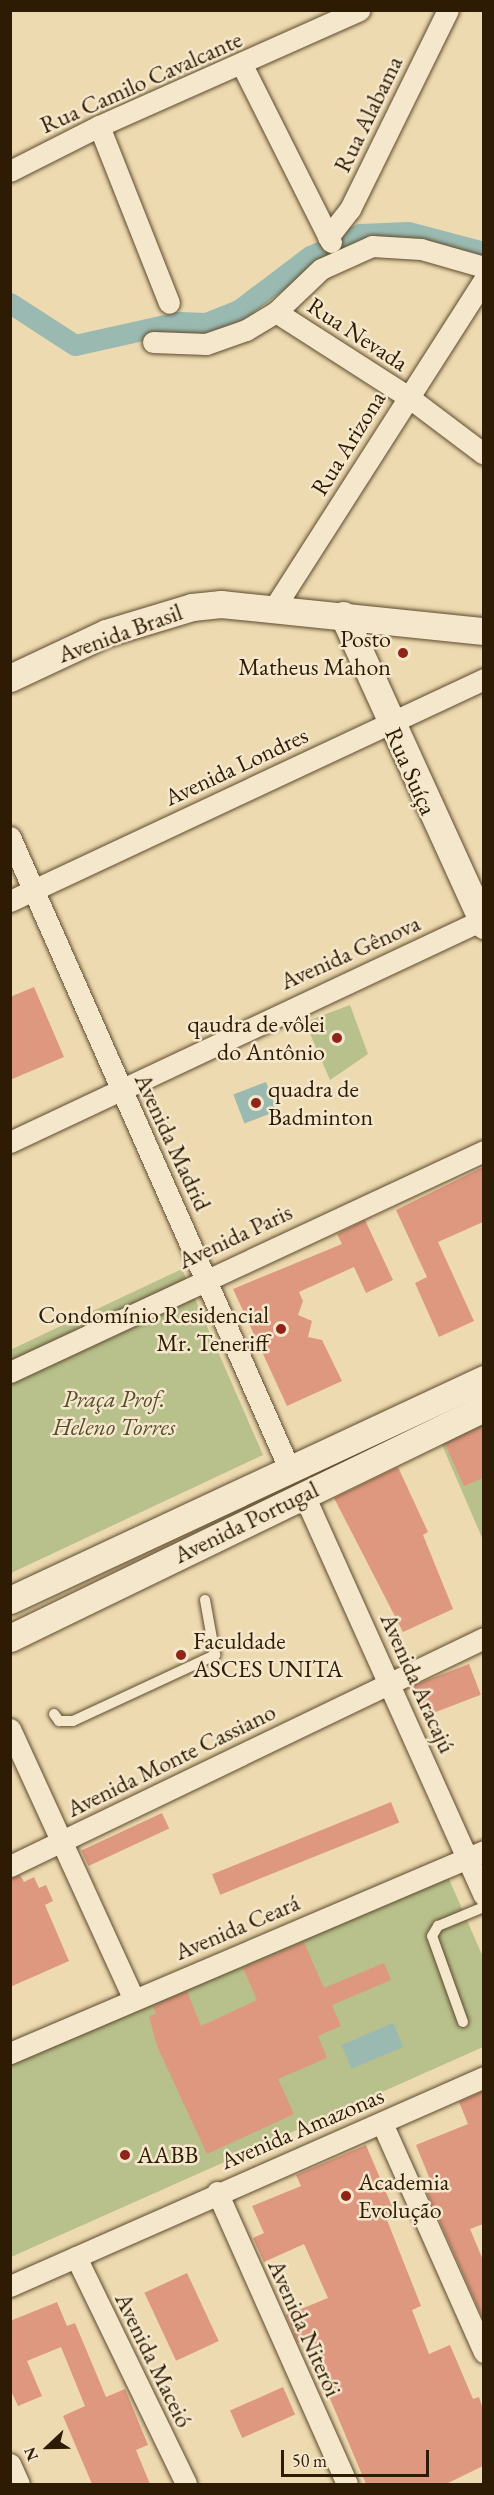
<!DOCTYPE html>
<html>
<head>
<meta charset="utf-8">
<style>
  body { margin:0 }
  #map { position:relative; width:494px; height:2495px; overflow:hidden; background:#eedab0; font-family:"EB Garamond",serif }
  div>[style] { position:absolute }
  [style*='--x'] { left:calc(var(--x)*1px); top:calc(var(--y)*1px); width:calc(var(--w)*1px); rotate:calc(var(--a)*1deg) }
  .green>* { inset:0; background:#b8c08c }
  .water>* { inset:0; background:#9abab1; transform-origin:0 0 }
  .canal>* { height:21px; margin:-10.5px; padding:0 10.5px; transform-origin:10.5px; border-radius:10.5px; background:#9abab1 }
  .building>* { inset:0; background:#de987f; transform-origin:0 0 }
  .roads { filter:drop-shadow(0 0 2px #5d4b2e) drop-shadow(0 0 2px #5d4b2e) }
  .service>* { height:10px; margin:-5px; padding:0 5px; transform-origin:5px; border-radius:5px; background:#f4e7cc }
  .minor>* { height:21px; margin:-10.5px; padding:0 10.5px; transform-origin:10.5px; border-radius:10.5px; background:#f4e7cc }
  .tertiary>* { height:27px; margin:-13.5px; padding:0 13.5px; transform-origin:13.5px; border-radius:13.5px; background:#f4e7cc }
  .dots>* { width:16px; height:16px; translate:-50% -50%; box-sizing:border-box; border:3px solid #f4e7cc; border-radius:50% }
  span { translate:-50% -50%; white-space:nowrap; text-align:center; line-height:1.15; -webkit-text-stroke:5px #f4e7cc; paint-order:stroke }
  .street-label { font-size:24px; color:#2d1b03 }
  .poi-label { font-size:24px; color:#2d1b03 }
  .right { translate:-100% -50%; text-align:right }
  .left { translate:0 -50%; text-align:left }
  .park-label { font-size:24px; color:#574d2c; font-style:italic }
  .frame { position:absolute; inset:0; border:12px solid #2d1b03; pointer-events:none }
  .north { position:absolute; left:18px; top:2417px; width:60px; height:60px; -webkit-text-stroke:4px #f4e7cc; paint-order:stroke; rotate:248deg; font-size:16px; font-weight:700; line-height:24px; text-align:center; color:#2d1b03 }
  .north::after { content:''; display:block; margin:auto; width:21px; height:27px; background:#2d1b03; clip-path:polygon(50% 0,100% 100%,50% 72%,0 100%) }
  .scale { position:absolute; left:281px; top:2450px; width:148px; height:27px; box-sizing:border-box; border:3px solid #2d1b03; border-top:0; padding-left:8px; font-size:18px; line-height:21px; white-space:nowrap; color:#2d1b03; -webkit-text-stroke:4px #f4e7cc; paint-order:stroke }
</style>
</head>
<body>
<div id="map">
  <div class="green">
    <i style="clip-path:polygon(350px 1005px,368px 1054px,330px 1080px,305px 1022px)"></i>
    <i style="clip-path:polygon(182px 1269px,263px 1455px,11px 1573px,10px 1350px)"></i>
    <i style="clip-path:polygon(483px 1409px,483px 1540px,436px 1431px)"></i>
    <i style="clip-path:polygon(445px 1870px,483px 1957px,483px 2047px,11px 2257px,10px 2053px)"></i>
  </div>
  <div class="water">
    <i style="left:266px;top:1082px;width:31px;height:35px;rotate:69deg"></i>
    <i style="left:393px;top:2023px;width:26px;height:56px;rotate:67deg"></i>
  </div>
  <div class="canal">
    <i style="--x:10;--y:303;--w:77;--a:32.9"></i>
    <i style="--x:75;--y:345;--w:107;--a:-12.5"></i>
    <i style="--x:179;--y:322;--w:27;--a:2"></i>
    <i style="--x:206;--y:323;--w:37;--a:-22"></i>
    <i style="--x:240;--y:309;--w:88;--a:-37.1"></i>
    <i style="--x:310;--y:256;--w:55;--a:-23.7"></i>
    <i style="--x:360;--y:234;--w:48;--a:-2.4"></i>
    <i style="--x:408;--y:232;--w:79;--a:14.7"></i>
  </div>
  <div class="building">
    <i style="clip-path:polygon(34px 987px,64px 1057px,10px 1080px,10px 997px)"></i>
    <i style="clip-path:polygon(483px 1167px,483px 1222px,438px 1242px,474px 1321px,439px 1337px,415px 1283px,427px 1277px,396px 1210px)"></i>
    <i style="clip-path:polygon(365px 1220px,393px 1280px,366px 1293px,354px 1267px,299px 1292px,303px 1301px,298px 1315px,312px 1321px,308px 1337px,322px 1340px,342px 1381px,287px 1406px,233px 1289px,342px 1244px,337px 1234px)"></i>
    <i style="clip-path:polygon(483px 1426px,483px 1478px,464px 1486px,445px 1444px)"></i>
    <i style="clip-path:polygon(398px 1467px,428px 1532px,423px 1535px,453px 1609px,403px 1632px,334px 1498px)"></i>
    <i style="left:469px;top:1664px;width:33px;height:60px;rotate:69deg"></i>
    <i style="left:391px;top:1802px;width:22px;height:193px;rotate:68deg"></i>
    <i style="left:162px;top:1813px;width:17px;height:89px;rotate:65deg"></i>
    <i style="clip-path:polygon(20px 1875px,24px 1882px,34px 1877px,39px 1888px,46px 1885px,53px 1901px,45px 1905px,69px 1961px,10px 1987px,10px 1879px)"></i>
    <i style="clip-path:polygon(304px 1942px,324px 1988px,384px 1963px,391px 1980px,332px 2005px,341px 2026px,318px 2036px,327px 2058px,278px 2079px,294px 2114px,207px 2154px,157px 2046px,149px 2016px,156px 2014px,153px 2006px,187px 1991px,201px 2026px,257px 2000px,243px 1968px)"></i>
    <i style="clip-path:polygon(483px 2091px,483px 2224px,470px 2229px,483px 2260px,483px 2319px,426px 2190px,433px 2187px,416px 2145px,468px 2124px,459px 2102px)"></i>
    <i style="clip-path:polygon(366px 2145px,396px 2216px,387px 2220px,421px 2306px,412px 2310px,429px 2354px,450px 2345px,473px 2399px,479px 2397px,483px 2409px,483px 2466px,446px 2484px,366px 2484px,320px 2375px,325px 2372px,310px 2337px,298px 2343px,286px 2315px,328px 2298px,304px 2244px,264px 2262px,253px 2238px,264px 2233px,252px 2206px,301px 2186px,296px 2175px)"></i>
    <i style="left:187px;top:2273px;width:75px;height:47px;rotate:65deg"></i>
    <i style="clip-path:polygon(57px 2302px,67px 2326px,75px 2323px,106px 2397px,125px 2389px,148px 2445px,136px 2450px,150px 2484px,92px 2484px,63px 2416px,85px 2406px,61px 2347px,27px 2361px,42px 2396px,18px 2406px,10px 2389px,10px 2321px)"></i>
    <i style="left:283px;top:2387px;width:30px;height:58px;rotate:66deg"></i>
  </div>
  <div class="roads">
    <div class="service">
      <i style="--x:54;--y:1714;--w:9;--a:54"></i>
      <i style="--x:59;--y:1721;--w:14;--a:0"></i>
      <i style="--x:73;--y:1721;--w:157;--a:-24.9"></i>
      <i style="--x:215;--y:1655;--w:56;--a:-100.3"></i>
      <i style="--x:463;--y:2022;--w:91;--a:-109.8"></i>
      <i style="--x:432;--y:1936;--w:12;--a:-59"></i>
      <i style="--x:438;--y:1926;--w:50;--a:-22.4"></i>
    </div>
    <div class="minor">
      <i style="--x:242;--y:65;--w:198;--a:63.3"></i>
      <i style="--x:99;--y:126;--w:190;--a:68.4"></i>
      <i style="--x:10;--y:171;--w:100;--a:-26.8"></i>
      <i style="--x:99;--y:126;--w:285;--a:-24"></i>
      <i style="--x:328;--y:237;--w:36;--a:-52"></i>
      <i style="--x:350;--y:209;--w:222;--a:-63.8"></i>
      <i style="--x:276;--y:312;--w:156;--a:32.7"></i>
      <i style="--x:407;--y:396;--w:96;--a:37"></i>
      <i style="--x:153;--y:342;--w:53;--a:2.2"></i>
      <i style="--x:206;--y:344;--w:42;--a:-19.3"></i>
      <i style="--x:246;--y:330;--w:35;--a:-31"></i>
      <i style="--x:276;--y:312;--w:62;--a:-43.7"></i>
      <i style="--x:321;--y:269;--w:56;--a:-24.3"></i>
      <i style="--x:372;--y:246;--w:49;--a:3.5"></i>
      <i style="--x:421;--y:249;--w:66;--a:15.9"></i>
      <i style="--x:276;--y:605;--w:386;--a:-57.4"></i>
      <i style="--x:10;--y:837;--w:690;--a:66.15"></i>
      <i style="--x:10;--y:901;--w:523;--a:-25.1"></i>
      <i style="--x:10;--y:1142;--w:524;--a:-25.2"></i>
      <i style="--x:10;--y:1372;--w:523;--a:-25"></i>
      <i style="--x:303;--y:1493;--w:441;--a:65.8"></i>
      <i style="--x:10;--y:1729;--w:296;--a:65.4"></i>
      <i style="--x:10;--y:1866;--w:526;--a:-25.69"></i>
      <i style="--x:10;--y:2053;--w:515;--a:-23.08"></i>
      <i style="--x:382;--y:2123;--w:251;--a:66"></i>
      <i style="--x:217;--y:2192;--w:320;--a:66"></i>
      <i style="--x:76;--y:2257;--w:252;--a:64.1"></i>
      <i style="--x:10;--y:2286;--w:518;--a:-23.79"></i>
      <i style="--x:10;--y:2464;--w:22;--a:66"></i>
    </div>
    <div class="tertiary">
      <i style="--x:343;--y:615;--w:341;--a:65.5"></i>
      <i style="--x:10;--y:678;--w:106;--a:-25.1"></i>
      <i style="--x:106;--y:633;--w:90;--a:-16.8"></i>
      <i style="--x:192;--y:607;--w:29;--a:-6"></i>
      <i style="--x:221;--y:604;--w:264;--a:5.9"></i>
      <i style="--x:10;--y:1600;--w:523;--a:-25"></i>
      <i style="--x:10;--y:1638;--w:527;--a:-25.88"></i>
    </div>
  </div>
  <div class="dots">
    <i style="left:403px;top:653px;background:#8f2418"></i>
    <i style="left:337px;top:1038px;background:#8f2418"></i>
    <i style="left:256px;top:1103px;background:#8f2418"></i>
    <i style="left:281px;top:1329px;background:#8f2418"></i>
    <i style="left:181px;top:1655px;background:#8f2418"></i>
    <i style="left:125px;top:2155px;background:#8f2418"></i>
    <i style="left:346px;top:2196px;background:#8f2418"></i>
  </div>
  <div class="street-label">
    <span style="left:141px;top:82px;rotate:-24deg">Rua Camilo Cavalcante</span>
    <span style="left:368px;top:114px;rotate:-64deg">Rua Alabama</span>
    <span style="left:358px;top:334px;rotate:33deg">Rua Nevada</span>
    <span style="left:348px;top:443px;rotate:-58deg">Rua Arizona</span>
    <span style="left:120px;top:633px;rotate:-20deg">Avenida Brasil</span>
    <span style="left:236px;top:766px;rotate:-25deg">Avenida Londres</span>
    <span style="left:411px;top:771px;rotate:66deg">Rua Suíça</span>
    <span style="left:350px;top:952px;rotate:-24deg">Avenida Gênova</span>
    <span style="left:173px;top:1142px;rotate:65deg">Avenida Madrid</span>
    <span style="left:235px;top:1236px;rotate:-25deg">Avenida Paris</span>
    <span style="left:246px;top:1522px;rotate:-26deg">Avenida Portugal</span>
    <span style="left:418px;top:1683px;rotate:66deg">Avenida Aracajú</span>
    <span style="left:171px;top:1760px;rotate:-26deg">Avenida Monte Cassiano</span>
    <span style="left:237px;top:1927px;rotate:-23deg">Avenida Ceará</span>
    <span style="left:302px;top:2128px;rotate:-23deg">Avenida Amazonas</span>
    <span style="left:305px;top:2328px;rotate:66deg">Avenida Niterói</span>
    <span style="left:154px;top:2360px;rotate:64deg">Avenida Maceió</span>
  </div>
  <div class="poi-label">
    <span class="right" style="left:391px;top:653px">Posto<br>Matheus Mahon</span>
    <span class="right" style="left:325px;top:1038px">qaudra de vôlei<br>do Antônio</span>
    <span class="left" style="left:268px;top:1103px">quadra de<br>Badminton</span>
    <span class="right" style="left:269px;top:1329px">Condomínio Residencial<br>Mr. Teneriff</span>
    <span class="left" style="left:193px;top:1655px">Faculdade<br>ASCES UNITA</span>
    <span class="left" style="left:137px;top:2155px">AABB</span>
    <span class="left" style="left:358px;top:2196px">Academia<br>Evolução</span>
  </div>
  <div class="park-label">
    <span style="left:114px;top:1413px">Praça Prof.<br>Heleno Torres</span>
  </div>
  <div class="frame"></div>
  <div class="north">N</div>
  <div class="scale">50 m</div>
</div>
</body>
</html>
